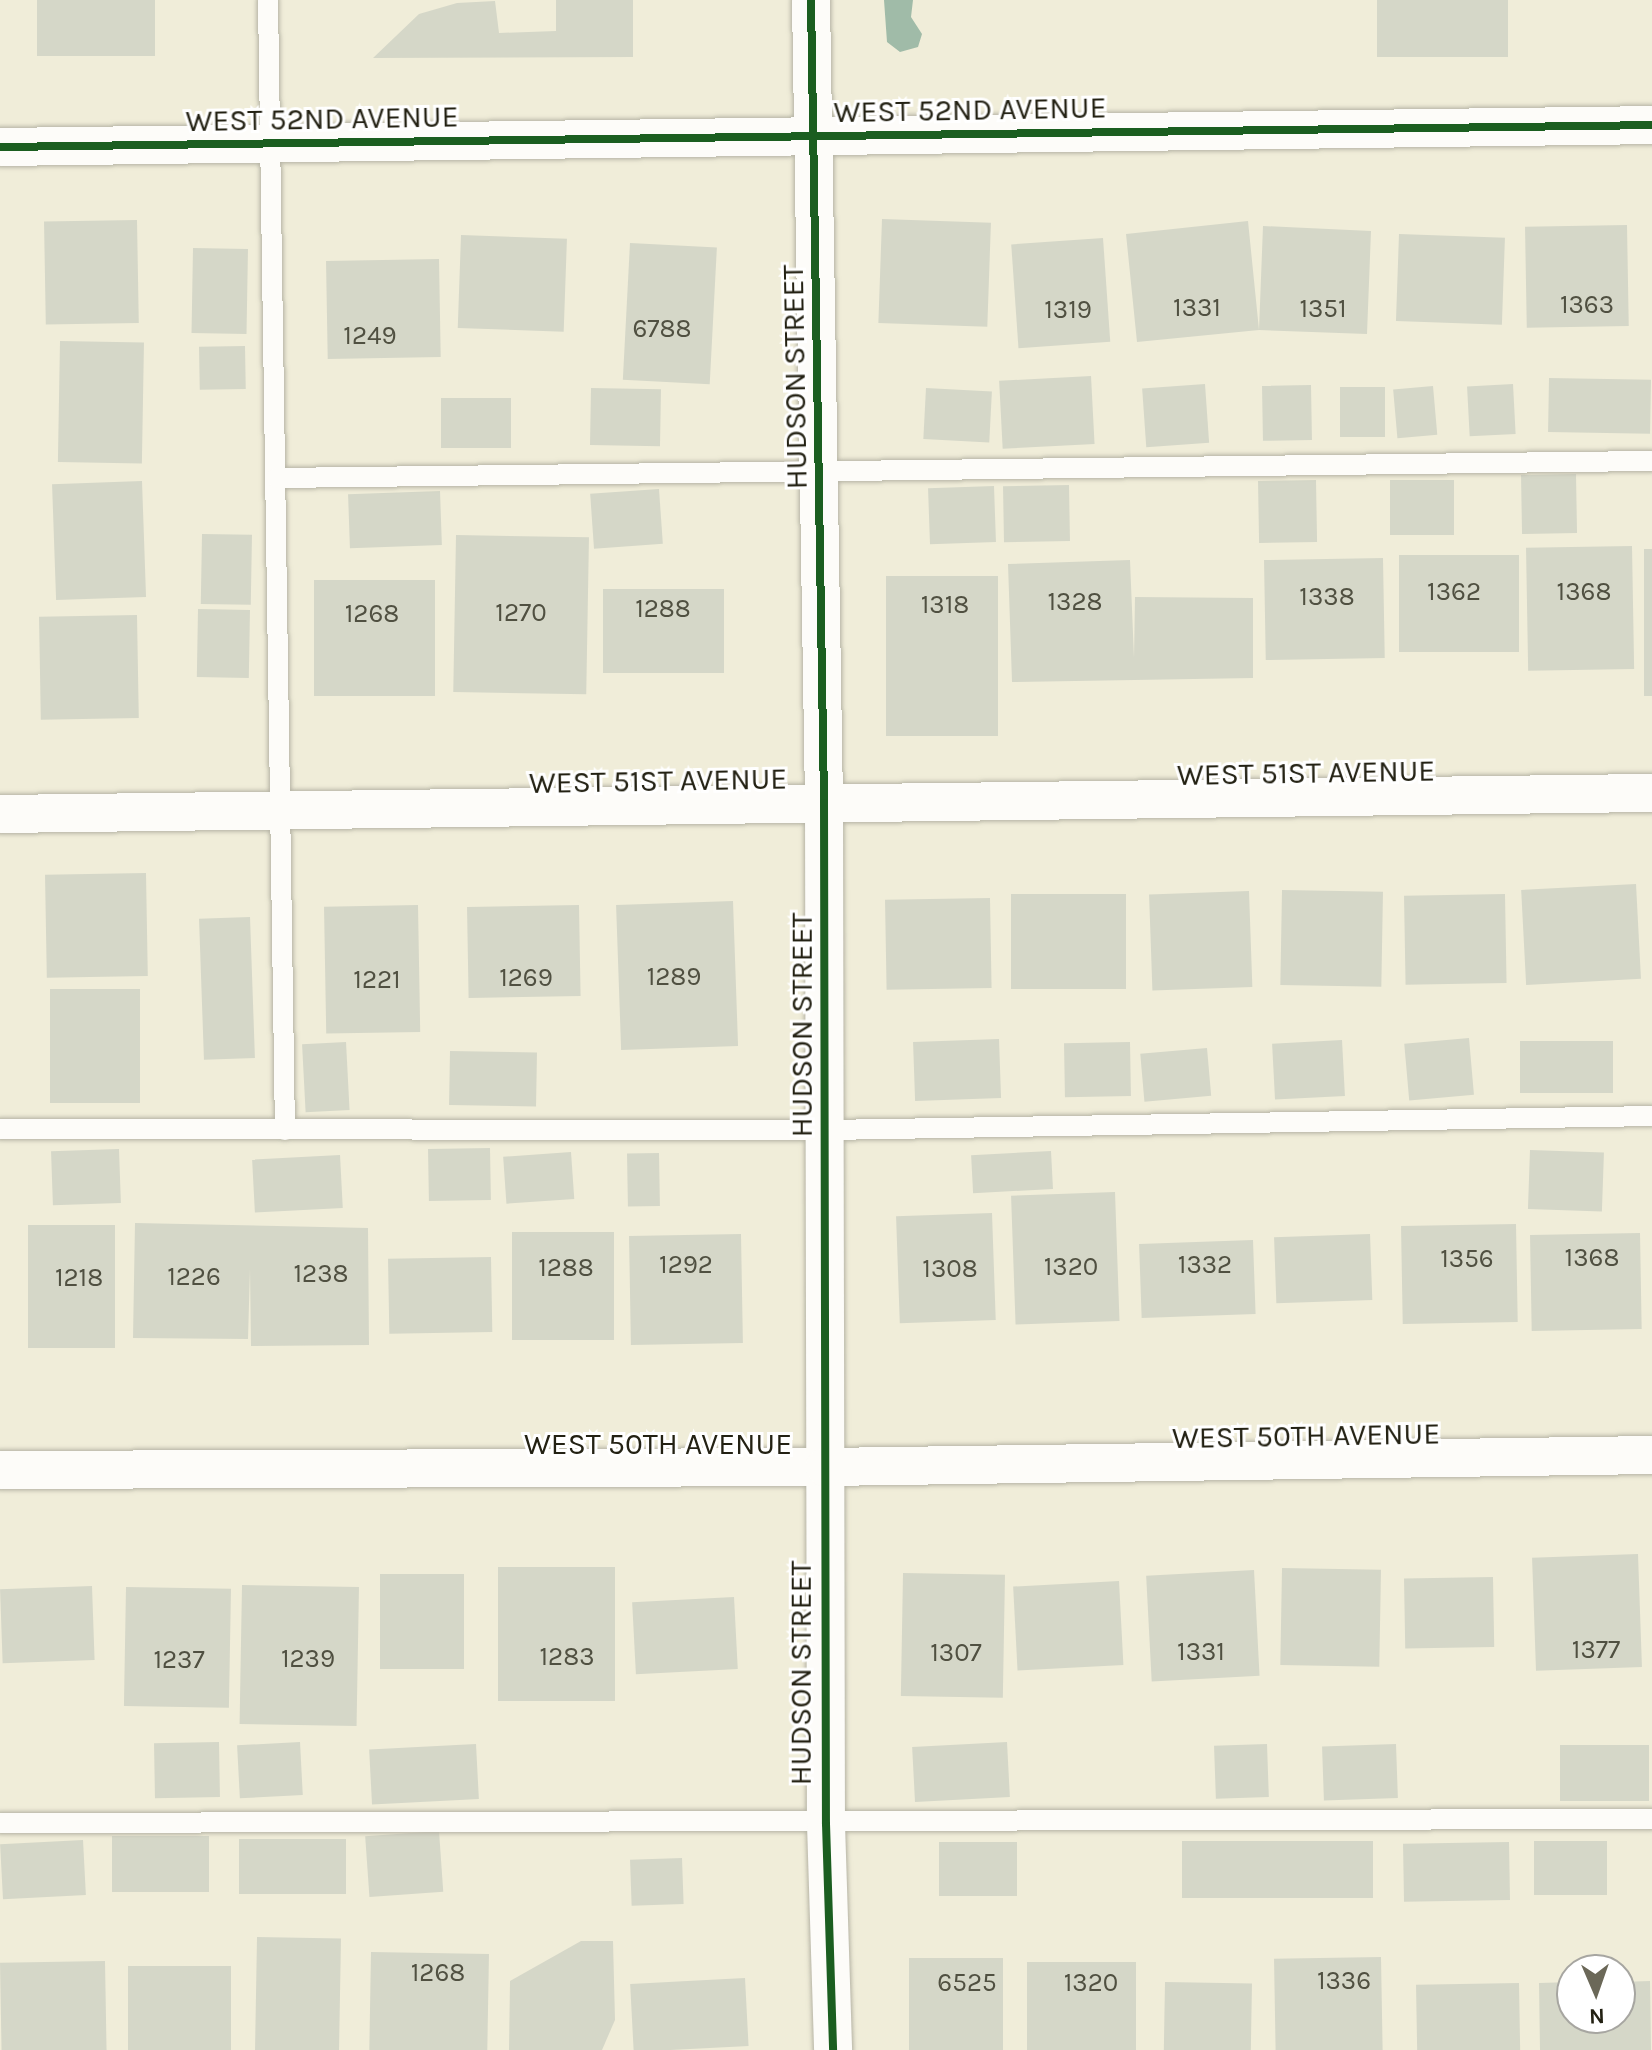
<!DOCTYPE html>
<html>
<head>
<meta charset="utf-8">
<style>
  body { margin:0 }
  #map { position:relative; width:1652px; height:2050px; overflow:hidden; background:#f0edd9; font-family:Karla,sans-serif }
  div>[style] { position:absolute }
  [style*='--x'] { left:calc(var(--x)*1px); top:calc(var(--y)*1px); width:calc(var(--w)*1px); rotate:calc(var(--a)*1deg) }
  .water>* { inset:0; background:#a0bba8 }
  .building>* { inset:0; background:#d5d7c8; transform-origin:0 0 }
  .roads { filter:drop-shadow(0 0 2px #b6b4a5) drop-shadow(0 0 2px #b6b4a5) }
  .lane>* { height:20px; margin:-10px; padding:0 10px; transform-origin:10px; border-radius:10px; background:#fdfcf9 }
  .street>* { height:38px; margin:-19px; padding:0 19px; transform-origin:19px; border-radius:19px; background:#fdfcf9 }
  .cycleway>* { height:8px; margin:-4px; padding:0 4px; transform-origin:4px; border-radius:4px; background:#1b5e20 }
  span { translate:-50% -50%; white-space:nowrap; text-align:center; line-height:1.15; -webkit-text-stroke:6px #fff; paint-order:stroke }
  .number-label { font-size:26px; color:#505041 }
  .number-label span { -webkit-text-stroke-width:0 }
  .street-label { font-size:30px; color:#232113 }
  .north { position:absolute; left:1556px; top:1954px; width:80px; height:80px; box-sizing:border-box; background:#fff; border:2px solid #a7a6a1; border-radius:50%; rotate:178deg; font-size:22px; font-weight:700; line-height:32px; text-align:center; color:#232113 }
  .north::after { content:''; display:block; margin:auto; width:28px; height:36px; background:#6b6858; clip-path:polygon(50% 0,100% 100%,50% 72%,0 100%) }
</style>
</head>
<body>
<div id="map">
  <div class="water">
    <i style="clip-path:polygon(884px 0,913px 0,911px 17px,922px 34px,918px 47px,900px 52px,887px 42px)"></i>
  </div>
  <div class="building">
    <i style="left:37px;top:0;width:118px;height:56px"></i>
    <i style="clip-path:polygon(556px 0,633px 0,633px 57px,373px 58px,419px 14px,457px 3px,495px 1px,499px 33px,556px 31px)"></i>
    <i style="left:1377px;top:0;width:131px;height:57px"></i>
    <i style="left:882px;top:219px;width:109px;height:104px;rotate:2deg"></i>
    <i style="left:137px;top:220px;width:103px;height:93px;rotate:89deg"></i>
    <i style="clip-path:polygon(1248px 221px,1259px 330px,1263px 226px,1371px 231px,1367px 334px,1259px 330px,1137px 342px,1126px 234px)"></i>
    <i style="left:1627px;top:225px;width:101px;height:102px;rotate:89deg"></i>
    <i style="left:1399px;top:234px;width:106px;height:87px;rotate:2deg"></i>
    <i style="left:461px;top:235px;width:106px;height:93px;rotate:2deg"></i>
    <i style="left:1103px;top:238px;width:104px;height:92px;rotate:86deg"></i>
    <i style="left:630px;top:243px;width:87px;height:137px;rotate:3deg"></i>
    <i style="left:193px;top:248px;width:55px;height:85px;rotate:1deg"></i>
    <i style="left:439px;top:259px;width:98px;height:113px;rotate:89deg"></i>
    <i style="left:60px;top:341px;width:84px;height:121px;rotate:1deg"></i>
    <i style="left:245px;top:346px;width:43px;height:46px;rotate:89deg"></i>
    <i style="left:1091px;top:376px;width:68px;height:92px;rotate:87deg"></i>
    <i style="left:1549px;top:378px;width:102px;height:54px;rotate:1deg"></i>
    <i style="left:1205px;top:384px;width:59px;height:63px;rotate:86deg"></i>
    <i style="left:1513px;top:384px;width:50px;height:46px;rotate:87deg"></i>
    <i style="left:1311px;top:385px;width:55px;height:49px;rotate:89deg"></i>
    <i style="left:1433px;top:386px;width:49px;height:40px;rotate:85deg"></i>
    <i style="left:1340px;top:387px;width:45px;height:50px"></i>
    <i style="left:591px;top:388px;width:70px;height:57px;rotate:1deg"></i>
    <i style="left:926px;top:388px;width:66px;height:51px;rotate:3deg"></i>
    <i style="left:441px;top:398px;width:70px;height:50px"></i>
    <i style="left:1576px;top:474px;width:59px;height:55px;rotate:89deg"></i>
    <i style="left:1316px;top:480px;width:62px;height:58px;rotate:89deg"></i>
    <i style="left:1390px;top:480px;width:64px;height:55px"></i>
    <i style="left:142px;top:481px;width:116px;height:90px;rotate:88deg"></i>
    <i style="left:1069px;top:485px;width:56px;height:66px;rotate:89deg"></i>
    <i style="left:994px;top:486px;width:56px;height:66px;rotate:88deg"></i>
    <i style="left:659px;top:489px;width:55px;height:69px;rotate:86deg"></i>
    <i style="left:440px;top:491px;width:54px;height:92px;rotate:88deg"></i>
    <i style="left:202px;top:534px;width:50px;height:70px;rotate:1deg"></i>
    <i style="left:456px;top:535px;width:133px;height:157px;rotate:1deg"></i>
    <i style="left:1632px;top:546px;width:123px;height:106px;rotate:89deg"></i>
    <i style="left:1644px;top:549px;width:8px;height:147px"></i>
    <i style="left:1399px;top:555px;width:120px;height:97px"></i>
    <i style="left:1383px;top:558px;width:100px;height:119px;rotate:89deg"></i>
    <i style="clip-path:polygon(1130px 560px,1134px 658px,1135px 597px,1253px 598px,1253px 678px,1012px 682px,1008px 564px)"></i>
    <i style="left:886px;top:576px;width:112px;height:160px"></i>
    <i style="left:314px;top:580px;width:121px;height:116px"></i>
    <i style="left:603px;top:589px;width:121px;height:84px"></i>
    <i style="left:198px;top:609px;width:52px;height:68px;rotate:1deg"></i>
    <i style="left:137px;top:615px;width:103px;height:98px;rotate:89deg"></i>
    <i style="left:146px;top:873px;width:103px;height:101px;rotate:89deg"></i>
    <i style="left:1636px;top:884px;width:95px;height:115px;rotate:87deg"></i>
    <i style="left:1282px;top:890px;width:101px;height:95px;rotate:1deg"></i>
    <i style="left:1249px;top:891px;width:96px;height:100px;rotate:88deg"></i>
    <i style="left:1011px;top:894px;width:115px;height:95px"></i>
    <i style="left:1505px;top:894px;width:89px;height:101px;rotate:89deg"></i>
    <i style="left:990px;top:898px;width:90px;height:105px;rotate:89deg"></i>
    <i style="left:733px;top:901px;width:145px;height:117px;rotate:88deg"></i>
    <i style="left:418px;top:905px;width:127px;height:94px;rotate:89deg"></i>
    <i style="left:579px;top:905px;width:91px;height:112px;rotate:89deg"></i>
    <i style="left:250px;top:917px;width:141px;height:51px;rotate:88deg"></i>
    <i style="left:50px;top:989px;width:90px;height:114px"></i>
    <i style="left:1469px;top:1038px;width:57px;height:65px;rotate:85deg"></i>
    <i style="left:999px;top:1039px;width:59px;height:86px;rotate:88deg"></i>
    <i style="left:1342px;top:1040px;width:56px;height:70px;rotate:87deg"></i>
    <i style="left:1520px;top:1041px;width:93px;height:52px"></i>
    <i style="left:346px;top:1042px;width:68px;height:44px;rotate:87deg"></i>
    <i style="left:1130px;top:1042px;width:54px;height:66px;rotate:89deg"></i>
    <i style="left:1207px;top:1048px;width:48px;height:67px;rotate:85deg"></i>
    <i style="left:450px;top:1051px;width:87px;height:54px;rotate:1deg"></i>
    <i style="left:490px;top:1148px;width:52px;height:62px;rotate:89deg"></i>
    <i style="left:119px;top:1149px;width:54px;height:68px;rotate:88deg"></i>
    <i style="left:1530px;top:1150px;width:74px;height:59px;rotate:2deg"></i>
    <i style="left:1051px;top:1151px;width:38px;height:80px;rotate:87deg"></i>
    <i style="left:571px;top:1152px;width:47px;height:68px;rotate:86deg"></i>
    <i style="left:659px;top:1153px;width:53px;height:32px;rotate:89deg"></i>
    <i style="left:340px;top:1155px;width:53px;height:88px;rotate:87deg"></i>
    <i style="left:1115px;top:1192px;width:129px;height:104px;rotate:88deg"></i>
    <i style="left:992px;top:1213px;width:107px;height:96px;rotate:88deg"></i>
    <i style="clip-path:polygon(135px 1223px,368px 1228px,369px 1345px,251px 1346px,250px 1269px,248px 1339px,133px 1338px)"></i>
    <i style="left:1516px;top:1224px;width:98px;height:115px;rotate:89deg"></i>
    <i style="left:28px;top:1225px;width:87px;height:123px"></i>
    <i style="left:512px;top:1232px;width:102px;height:108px"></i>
    <i style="left:1640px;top:1233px;width:96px;height:110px;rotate:89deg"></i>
    <i style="left:741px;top:1234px;width:109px;height:112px;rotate:89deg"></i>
    <i style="left:1370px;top:1234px;width:66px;height:96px;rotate:88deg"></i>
    <i style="left:1253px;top:1240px;width:74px;height:114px;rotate:88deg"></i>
    <i style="left:491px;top:1257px;width:75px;height:103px;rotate:89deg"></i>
    <i style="left:1638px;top:1554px;width:113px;height:106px;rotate:88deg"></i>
    <i style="left:615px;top:1567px;width:134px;height:117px;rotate:90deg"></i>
    <i style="left:1282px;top:1568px;width:99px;height:97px;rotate:1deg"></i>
    <i style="left:1254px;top:1570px;width:106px;height:108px;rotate:87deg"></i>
    <i style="left:903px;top:1573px;width:102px;height:123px;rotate:1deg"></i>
    <i style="left:464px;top:1574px;width:95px;height:84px;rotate:90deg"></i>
    <i style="left:1493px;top:1577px;width:70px;height:89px;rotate:89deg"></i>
    <i style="left:1119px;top:1581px;width:84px;height:106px;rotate:87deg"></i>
    <i style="left:242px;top:1585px;width:117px;height:139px;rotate:1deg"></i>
    <i style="left:92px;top:1586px;width:74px;height:92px;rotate:88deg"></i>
    <i style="left:126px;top:1587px;width:105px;height:119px;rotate:1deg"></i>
    <i style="left:734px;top:1597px;width:72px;height:102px;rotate:87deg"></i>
    <i style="left:219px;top:1742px;width:55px;height:65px;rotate:89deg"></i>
    <i style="left:300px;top:1742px;width:53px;height:63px;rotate:87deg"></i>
    <i style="left:1007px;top:1742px;width:55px;height:95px;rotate:87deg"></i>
    <i style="left:476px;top:1744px;width:55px;height:107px;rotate:87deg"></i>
    <i style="left:1267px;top:1744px;width:53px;height:53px;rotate:88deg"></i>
    <i style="left:1396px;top:1744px;width:54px;height:74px;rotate:88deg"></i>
    <i style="left:1560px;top:1745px;width:89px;height:56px"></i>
    <i style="left:439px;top:1831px;width:61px;height:74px;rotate:86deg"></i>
    <i style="left:112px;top:1836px;width:97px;height:56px"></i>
    <i style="left:239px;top:1839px;width:107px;height:55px"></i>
    <i style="left:83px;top:1840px;width:55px;height:83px;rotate:87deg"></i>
    <i style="left:1182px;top:1841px;width:191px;height:57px"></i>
    <i style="left:1534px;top:1841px;width:73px;height:54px"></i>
    <i style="left:1017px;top:1842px;width:54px;height:78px;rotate:90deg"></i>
    <i style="left:1509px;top:1842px;width:58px;height:106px;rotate:89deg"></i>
    <i style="left:682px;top:1858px;width:46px;height:52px;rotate:88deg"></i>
    <i style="left:257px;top:1937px;width:84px;height:113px;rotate:1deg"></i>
    <i style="clip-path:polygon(581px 1941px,613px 1941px,615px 2020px,602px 2050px,509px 2050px,510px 1981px)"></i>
    <i style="left:371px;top:1952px;width:118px;height:98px;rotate:1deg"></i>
    <i style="left:1381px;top:1957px;width:93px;height:107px;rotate:89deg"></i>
    <i style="left:909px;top:1958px;width:94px;height:92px"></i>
    <i style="left:105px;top:1961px;width:89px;height:105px;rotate:89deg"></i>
    <i style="left:1027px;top:1962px;width:109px;height:88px"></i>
    <i style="left:128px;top:1966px;width:103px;height:84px"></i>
    <i style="left:745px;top:1978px;width:68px;height:115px;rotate:87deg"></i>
    <i style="clip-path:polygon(1650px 1981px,1651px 2050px,1540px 2050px,1539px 1983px,1572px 1982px,1572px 2018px,1620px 2018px,1620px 1982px)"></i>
    <i style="left:1165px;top:1982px;width:87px;height:68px;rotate:1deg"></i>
    <i style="left:1519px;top:1983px;width:67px;height:103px;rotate:89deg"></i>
  </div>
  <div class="roads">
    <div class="lane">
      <i style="--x:268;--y:0;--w:1130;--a:89.14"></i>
      <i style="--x:277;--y:478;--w:1375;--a:-0.71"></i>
      <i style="--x:0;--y:1129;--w:827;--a:0.07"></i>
      <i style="--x:827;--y:1130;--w:825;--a:-0.97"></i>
      <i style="--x:0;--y:1823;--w:1652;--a:-0.14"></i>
    </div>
    <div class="street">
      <i style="--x:811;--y:0;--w:803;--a:89.07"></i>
      <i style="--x:824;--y:803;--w:1021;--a:89.89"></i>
      <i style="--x:826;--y:1824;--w:226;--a:88.2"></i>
      <i style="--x:0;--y:147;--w:1652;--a:-0.76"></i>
      <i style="--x:0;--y:814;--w:1652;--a:-0.73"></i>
      <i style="--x:0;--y:1470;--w:825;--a:-0.21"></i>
      <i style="--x:825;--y:1467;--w:827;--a:-0.83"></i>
    </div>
  </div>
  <div class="cycleway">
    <i style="--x:811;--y:0;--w:803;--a:89.07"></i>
    <i style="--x:824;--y:803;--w:1021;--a:89.89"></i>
    <i style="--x:826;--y:1824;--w:226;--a:88.2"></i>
    <i style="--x:0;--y:147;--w:1652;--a:-0.76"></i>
  </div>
  <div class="number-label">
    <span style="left:1587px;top:305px">1363</span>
    <span style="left:1197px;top:308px">1331</span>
    <span style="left:1323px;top:309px">1351</span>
    <span style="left:1068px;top:310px">1319</span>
    <span style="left:662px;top:329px">6788</span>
    <span style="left:370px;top:336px">1249</span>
    <span style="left:1454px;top:592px">1362</span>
    <span style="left:1584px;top:592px">1368</span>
    <span style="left:1327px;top:597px">1338</span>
    <span style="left:1075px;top:602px">1328</span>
    <span style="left:945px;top:605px">1318</span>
    <span style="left:663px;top:609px">1288</span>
    <span style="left:521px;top:613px">1270</span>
    <span style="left:372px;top:614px">1268</span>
    <span style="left:674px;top:977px">1289</span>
    <span style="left:526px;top:978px">1269</span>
    <span style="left:377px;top:980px">1221</span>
    <span style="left:1592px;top:1258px">1368</span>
    <span style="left:1467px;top:1259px">1356</span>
    <span style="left:686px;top:1265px">1292</span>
    <span style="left:1205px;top:1265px">1332</span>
    <span style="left:1071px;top:1267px">1320</span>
    <span style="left:566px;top:1268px">1288</span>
    <span style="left:950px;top:1269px">1308</span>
    <span style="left:321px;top:1274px">1238</span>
    <span style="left:194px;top:1277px">1226</span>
    <span style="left:79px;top:1278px">1218</span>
    <span style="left:1596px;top:1650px">1377</span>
    <span style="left:1201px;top:1652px">1331</span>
    <span style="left:956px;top:1653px">1307</span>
    <span style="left:567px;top:1657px">1283</span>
    <span style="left:308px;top:1659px">1239</span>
    <span style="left:179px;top:1660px">1237</span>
    <span style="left:438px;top:1973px">1268</span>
    <span style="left:1344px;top:1981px">1336</span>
    <span style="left:967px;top:1983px">6525</span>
    <span style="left:1091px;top:1983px">1320</span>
  </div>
  <div class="street-label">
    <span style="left:970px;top:110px;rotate:-1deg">WEST 52ND AVENUE</span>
    <span style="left:322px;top:119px;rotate:-1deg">WEST 52ND AVENUE</span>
    <span style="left:795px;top:377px;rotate:-91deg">HUDSON STREET</span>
    <span style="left:1306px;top:773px;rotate:-1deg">WEST 51ST AVENUE</span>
    <span style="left:658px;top:781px;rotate:-1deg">WEST 51ST AVENUE</span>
    <span style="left:802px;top:1025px;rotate:-90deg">HUDSON STREET</span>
    <span style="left:1306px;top:1436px;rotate:-1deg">WEST 50TH AVENUE</span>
    <span style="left:658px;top:1444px">WEST 50TH AVENUE</span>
    <span style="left:801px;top:1673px;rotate:-90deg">HUDSON STREET</span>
  </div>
  <div class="north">N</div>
</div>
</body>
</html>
